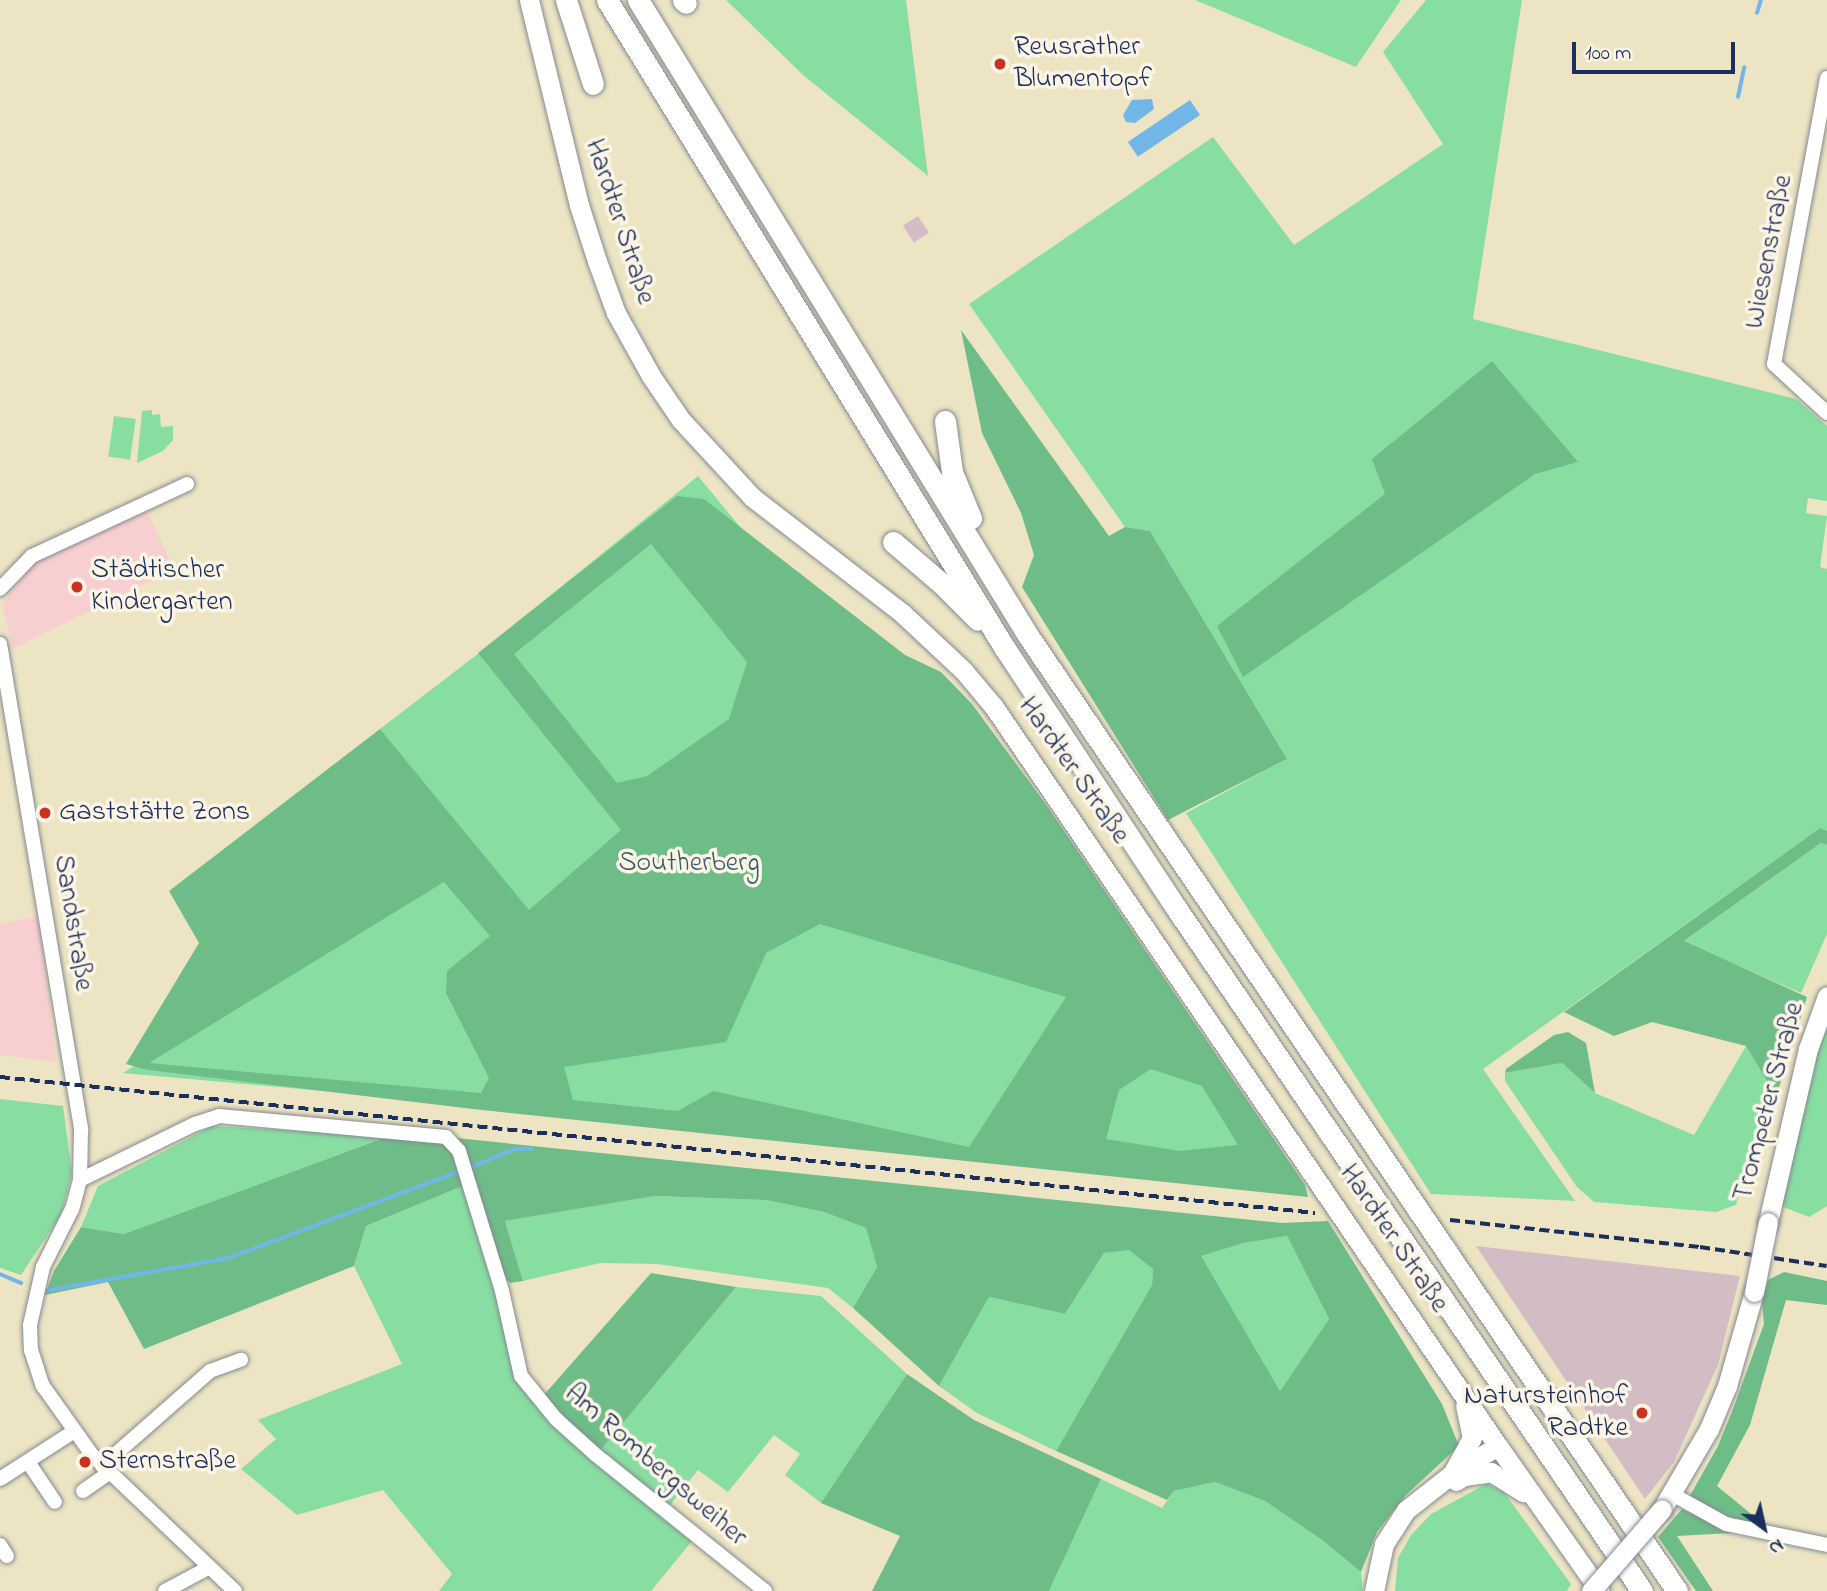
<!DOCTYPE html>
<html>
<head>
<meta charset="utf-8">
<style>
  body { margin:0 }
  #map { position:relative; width:1827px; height:1591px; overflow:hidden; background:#ece4c3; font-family:"Indie Flower",sans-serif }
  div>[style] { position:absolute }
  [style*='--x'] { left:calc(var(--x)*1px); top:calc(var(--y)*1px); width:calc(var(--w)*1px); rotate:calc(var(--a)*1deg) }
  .built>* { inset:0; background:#f7cfd0 }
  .industrial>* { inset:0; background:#d2bdc5; transform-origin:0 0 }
  .green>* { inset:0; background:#88dea2; transform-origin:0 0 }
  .forest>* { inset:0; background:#6ebd88 }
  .water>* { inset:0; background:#72b6e8; transform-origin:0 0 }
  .stream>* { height:3.5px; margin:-1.75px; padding:0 1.75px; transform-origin:1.75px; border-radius:1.75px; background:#72b6e8 }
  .roads { filter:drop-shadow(0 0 2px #848a90) drop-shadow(0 0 2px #848a90) }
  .minor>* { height:14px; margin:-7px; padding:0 7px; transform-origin:7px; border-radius:7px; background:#fff }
  .major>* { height:19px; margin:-9.5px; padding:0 9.5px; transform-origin:9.5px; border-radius:9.5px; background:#fff }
  .highway>* { height:21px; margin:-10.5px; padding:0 10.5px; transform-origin:10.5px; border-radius:10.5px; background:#fff }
  .rail>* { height:3.5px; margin-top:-1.75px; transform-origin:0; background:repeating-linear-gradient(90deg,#1b2f5e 0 10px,transparent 0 15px) }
  .bridges { filter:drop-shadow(0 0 2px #848a90) drop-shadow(0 0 2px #848a90) }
  .major-bridge>* { height:19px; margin:-9.5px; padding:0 9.5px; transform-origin:9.5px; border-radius:9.5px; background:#fff }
  .dots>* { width:19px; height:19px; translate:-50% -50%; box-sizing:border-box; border:4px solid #fcf5e5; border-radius:50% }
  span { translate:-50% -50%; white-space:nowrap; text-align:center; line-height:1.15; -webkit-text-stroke:7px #fcf5e5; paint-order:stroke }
  .poi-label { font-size:28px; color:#1b2f5e }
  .left { translate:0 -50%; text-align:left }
  .right { translate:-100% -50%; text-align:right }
  .street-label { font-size:28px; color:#1b2f5e }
  .park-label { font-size:28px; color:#365b6f }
  .north { position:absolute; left:1729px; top:1493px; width:70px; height:70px; -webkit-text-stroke:5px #fcf5e5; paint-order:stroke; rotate:147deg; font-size:19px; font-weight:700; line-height:28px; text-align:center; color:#1b2f5e }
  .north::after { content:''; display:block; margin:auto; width:24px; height:32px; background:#1b2f5e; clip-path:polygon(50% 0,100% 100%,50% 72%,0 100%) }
  .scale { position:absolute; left:1572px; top:42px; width:163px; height:32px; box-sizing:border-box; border:4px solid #1b2f5e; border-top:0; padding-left:9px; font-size:21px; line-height:24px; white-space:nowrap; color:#1b2f5e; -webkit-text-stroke:5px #fcf5e5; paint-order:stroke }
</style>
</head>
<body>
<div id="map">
  <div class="built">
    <i style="clip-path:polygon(145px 507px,174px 569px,13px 649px,2px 605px,34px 562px)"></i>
    <i style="clip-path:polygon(39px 916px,56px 1062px,0 1055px,0 924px)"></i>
  </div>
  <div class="industrial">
    <i style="left:918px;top:216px;width:20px;height:18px;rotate:57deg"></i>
    <i style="clip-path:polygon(1476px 1246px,1740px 1276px,1718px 1365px,1674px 1462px,1645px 1499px)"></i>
  </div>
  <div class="green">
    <i style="clip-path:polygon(726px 0,906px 0,928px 176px,803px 75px)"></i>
    <i style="clip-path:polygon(1195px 0,1401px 0,1356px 67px)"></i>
    <i style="clip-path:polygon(1426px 0,1522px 0,1473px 319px,1796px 399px,1827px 426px,1827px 501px,1808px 498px,1806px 513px,1827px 516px,1820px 567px,1827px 569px,1827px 831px,1819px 829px,1483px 1069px,1575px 1201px,1431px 1194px,1186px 813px,1287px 759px,1150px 531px,1125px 527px,969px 304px,1213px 137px,1294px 245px,1443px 144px,1383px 52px)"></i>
    <i style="clip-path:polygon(152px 410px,152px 415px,160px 414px,161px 427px,173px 426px,173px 440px,163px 451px,137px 463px,142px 411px)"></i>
    <i style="left:114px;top:416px;width:22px;height:41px;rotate:8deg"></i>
    <i style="clip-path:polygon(698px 476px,850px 660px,940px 680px,1286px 1193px,543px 1111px,123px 1073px,427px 881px,380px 729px,479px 653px)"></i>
    <i style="clip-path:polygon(1821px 843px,1827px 845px,1827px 934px,1801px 993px,1683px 942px)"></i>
    <i style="clip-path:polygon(1827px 1028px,1827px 1206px,1809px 1217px,1781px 1206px,1815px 1059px)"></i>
    <i style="clip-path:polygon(1746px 1046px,1768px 1083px,1765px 1101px,1736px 1205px,1716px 1212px,1594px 1202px,1577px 1187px,1505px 1081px,1505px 1073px,1562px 1063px,1595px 1093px,1694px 1135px)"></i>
    <i style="clip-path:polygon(0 1099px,63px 1106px,72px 1173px,61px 1215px,21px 1275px,0 1268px)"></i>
    <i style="clip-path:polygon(212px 1126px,389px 1136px,124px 1234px,81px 1227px,98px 1186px)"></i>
    <i style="clip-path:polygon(462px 1186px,498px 1304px,517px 1379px,692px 1541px,651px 1591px,439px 1591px,452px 1574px,383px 1490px,297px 1515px,241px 1469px,276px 1439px,258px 1420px,402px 1364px,354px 1266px,366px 1226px)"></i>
    <i style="clip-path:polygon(655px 1196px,766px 1200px,824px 1212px,866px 1228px,877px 1267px,853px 1308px,828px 1288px,657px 1264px,600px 1263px,523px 1281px,505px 1221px)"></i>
    <i style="clip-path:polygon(1287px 1236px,1329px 1319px,1280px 1391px,1200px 1256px,1244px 1243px)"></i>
    <i style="clip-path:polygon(1129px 1249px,1153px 1269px,1152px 1285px,1056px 1451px,977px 1413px,939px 1386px,989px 1297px,1065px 1314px,1104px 1253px)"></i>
    <i style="clip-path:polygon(736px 1287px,821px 1296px,907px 1374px,821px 1503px,785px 1475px,800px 1454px,774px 1435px,728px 1492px,698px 1470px,667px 1509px,599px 1452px)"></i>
    <i style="clip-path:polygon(1101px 1479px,1162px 1508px,1174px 1491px,1215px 1482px,1265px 1501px,1322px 1540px,1361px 1572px,1363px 1591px,1049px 1591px)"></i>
    <i style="clip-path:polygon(1486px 1484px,1503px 1491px,1571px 1584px,1567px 1591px,1395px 1591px,1398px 1558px,1411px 1535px,1431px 1514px)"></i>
  </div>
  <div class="forest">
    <i style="clip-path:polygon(961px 330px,1109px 536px,1125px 527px,1150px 531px,1287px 759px,1168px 820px,1022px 587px,1034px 555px,1021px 513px,982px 433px)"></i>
    <i style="clip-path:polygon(1492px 361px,1578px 462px,1535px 474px,1243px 677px,1217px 626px,1385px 494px,1372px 459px)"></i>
    <i style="clip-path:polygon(evenodd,677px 496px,704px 499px,905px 655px,941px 672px,972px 704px,1047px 806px,1305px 1185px,1308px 1197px,473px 1109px,148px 1070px,126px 1064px,199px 943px,169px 891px,380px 729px,529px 910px,621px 830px,478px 653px,677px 496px,651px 544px,747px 662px,729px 719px,647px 776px,617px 783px,514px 654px,651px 544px,677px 496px,444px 882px,490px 936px,447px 971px,446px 993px,489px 1078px,481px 1093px,149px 1063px,444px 882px,677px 496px,820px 924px,1066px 997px,969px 1147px,713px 1091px,678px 1111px,573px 1100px,564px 1067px,726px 1042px,766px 953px,820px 924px,677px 496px,1151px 1069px,1202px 1086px,1238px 1145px,1180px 1151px,1106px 1139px,1119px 1090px,1151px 1069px)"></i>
    <i style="clip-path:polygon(1820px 828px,1827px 831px,1827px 845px,1821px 843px,1684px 941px,1807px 997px,1777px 1094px,1765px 1101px,1768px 1083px,1746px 1046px,1652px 1022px,1614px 1036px,1564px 1012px)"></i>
    <i style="clip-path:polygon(1568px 1032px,1586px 1043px,1595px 1093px,1562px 1063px,1505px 1073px,1506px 1069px,1554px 1035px)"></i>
    <i style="clip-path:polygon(evenodd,389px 1136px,446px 1137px,1282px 1223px,1328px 1221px,1442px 1404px,1459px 1446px,1406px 1495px,1377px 1532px,1361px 1572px,1322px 1540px,1265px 1501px,1215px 1482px,1174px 1491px,1167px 1500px,1056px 1451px,1152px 1285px,1153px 1269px,1129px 1250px,1104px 1253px,1065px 1314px,989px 1297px,939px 1386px,853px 1308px,877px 1267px,866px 1228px,824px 1212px,766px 1200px,655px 1196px,505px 1221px,523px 1281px,510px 1283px,502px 1275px,472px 1182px,366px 1226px,354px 1266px,144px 1349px,108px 1282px,45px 1295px,54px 1271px,81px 1227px,124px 1234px,389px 1136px,1287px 1236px,1329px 1319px,1280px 1391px,1201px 1256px,1244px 1243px,1287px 1236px)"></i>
    <i style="clip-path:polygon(1784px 1272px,1827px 1281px,1827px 1305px,1786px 1300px,1750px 1425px,1717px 1486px,1772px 1531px,1721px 1517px,1688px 1499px,1718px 1446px,1733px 1409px,1764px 1324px,1762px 1302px,1768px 1280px)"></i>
    <i style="clip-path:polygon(651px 1273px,736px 1287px,599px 1452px,543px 1396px)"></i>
    <i style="clip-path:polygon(907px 1374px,974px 1420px,1101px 1479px,1049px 1591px,872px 1591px,900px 1536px,821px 1503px)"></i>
    <i style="clip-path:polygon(1682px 1509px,1731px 1533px,1677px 1536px,1713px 1591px,1696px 1591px,1658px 1537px)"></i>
  </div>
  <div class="water">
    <i style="clip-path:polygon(1152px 99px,1154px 109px,1135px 123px,1126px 122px,1123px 115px,1132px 100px)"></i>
    <i style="left:1190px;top:100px;width:18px;height:75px;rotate:56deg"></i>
  </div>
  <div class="stream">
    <i style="--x:1757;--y:13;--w:14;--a:-73"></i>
    <i style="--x:1738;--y:97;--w:30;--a:-78"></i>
    <i style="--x:472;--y:1167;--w:47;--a:-22.7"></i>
    <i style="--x:515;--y:1149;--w:17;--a:0"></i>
    <i style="--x:0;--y:1274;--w:23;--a:23"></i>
    <i style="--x:45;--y:1291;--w:187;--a:-10.2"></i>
    <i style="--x:229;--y:1258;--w:245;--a:-20.6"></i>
  </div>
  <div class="roads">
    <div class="minor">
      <i style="--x:1827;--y:78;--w:291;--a:100.5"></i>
      <i style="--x:1774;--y:364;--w:72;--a:42.8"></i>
      <i style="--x:0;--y:589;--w:46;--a:-45.9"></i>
      <i style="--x:32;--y:556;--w:171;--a:-24.9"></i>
      <i style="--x:0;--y:644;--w:493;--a:80.5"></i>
      <i style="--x:81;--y:1130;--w:50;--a:91.1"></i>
      <i style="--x:80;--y:1180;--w:30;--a:105"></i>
      <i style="--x:72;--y:1209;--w:65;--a:116.6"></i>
      <i style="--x:43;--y:1267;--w:59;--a:102.6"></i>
      <i style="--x:30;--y:1325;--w:25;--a:88"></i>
      <i style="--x:31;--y:1350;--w:38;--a:72"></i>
      <i style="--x:43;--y:1386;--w:86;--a:54.5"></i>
      <i style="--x:93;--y:1456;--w:196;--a:43.6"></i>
      <i style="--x:80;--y:1180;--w:128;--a:-26"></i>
      <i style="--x:195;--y:1124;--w:25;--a:-18"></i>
      <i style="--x:219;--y:1116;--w:228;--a:5.3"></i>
      <i style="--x:446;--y:1137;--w:19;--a:47"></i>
      <i style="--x:459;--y:1151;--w:146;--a:72.9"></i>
      <i style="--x:502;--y:1291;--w:87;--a:77.4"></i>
      <i style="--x:521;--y:1376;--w:55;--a:50.9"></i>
      <i style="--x:556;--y:1419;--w:54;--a:42"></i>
      <i style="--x:596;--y:1455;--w:217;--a:38.8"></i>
      <i style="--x:28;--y:1462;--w:48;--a:56"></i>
      <i style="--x:102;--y:1466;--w:144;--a:-41.3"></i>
      <i style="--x:210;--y:1371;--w:33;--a:-20"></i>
      <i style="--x:0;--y:1479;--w:87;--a:-32.8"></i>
      <i style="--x:83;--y:1491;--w:32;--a:-35"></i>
      <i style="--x:1672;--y:1494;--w:62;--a:29.1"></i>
      <i style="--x:1726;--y:1524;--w:103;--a:11.7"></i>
      <i style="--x:0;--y:1545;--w:13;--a:58"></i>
      <i style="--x:165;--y:1591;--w:49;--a:-28.1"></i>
    </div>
    <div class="major">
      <i style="--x:529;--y:0;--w:211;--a:76.3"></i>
      <i style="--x:579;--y:205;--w:59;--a:72.2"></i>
      <i style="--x:597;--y:261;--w:55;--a:69.9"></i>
      <i style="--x:616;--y:313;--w:72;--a:60.9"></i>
      <i style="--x:651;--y:376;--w:53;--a:55.7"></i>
      <i style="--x:681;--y:420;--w:105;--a:47.3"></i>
      <i style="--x:752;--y:497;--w:190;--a:37.7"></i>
      <i style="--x:902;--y:613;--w:83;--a:43.1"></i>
      <i style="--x:963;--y:670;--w:48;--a:50"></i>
      <i style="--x:994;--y:707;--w:895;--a:55.71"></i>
      <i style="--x:1498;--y:1446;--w:177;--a:54.9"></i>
      <i style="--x:1768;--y:1222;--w:178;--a:-77"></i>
      <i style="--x:1808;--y:1049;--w:56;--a:-70.3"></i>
      <i style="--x:1453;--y:1472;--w:39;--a:-61"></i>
      <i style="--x:1472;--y:1438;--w:33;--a:-102"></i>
      <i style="--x:1456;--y:1481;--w:9;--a:-32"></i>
      <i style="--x:1464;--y:1476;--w:27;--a:-8"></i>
      <i style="--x:1491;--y:1472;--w:38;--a:32"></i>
      <i style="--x:1662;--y:1509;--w:93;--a:-59.6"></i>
      <i style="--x:1709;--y:1429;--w:47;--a:-67.3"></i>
      <i style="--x:1727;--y:1386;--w:98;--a:-74"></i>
      <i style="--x:1374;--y:1591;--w:48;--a:-78"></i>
      <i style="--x:1384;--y:1544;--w:40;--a:-57.1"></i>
      <i style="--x:1406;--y:1510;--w:60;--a:-38.2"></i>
      <i style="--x:1453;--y:1473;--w:52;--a:-31"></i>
    </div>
    <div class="highway">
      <i style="--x:566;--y:0;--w:88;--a:72.2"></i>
      <i style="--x:607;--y:0;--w:759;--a:58.47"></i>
      <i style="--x:1004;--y:647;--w:305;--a:56.6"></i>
      <i style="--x:1172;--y:902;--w:834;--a:55.7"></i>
      <i style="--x:638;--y:0;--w:747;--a:58.46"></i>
      <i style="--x:1029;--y:637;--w:1153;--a:55.81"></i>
      <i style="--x:683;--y:0;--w:4;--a:45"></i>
      <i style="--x:945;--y:421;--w:51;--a:82.2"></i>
      <i style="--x:952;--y:472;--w:50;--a:67.6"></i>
      <i style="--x:893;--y:542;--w:63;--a:40.5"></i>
      <i style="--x:941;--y:583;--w:52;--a:45"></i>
    </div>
  </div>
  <div class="rail">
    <i style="--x:0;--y:1077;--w:1322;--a:5.9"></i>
    <i style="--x:1450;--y:1220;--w:251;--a:6.2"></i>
    <i style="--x:1700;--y:1247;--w:128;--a:8.5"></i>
  </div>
  <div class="bridges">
    <div class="major-bridge">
      <i style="--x:1754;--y:1292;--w:71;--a:-78.7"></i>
      <i style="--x:1591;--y:1591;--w:108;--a:-49.1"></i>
    </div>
  </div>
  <div class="dots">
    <i style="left:1000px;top:64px;background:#c8321e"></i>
    <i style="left:77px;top:587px;background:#c8321e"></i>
    <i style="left:45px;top:813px;background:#c8321e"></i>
    <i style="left:1642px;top:1413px;background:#c8321e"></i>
    <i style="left:85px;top:1462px;background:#c8321e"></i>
  </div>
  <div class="poi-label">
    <span class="left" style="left:1014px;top:64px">Reusrather<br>Blumentopf</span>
    <span class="left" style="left:91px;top:587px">Städtischer<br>Kindergarten</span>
    <span class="left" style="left:59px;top:813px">Gaststätte Zons</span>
    <span class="right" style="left:1628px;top:1413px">Natursteinhof<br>Radtke</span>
    <span class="left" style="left:99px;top:1462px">Sternstraße</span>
  </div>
  <div class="street-label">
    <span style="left:619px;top:222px;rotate:72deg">Hardter Straße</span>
    <span style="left:1770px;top:252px;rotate:-79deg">Wiesenstraße</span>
    <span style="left:1073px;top:771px;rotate:55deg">Hardter Straße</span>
    <span style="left:72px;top:923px;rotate:81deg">Sandstraße</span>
    <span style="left:1770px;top:1102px;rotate:-75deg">Trompeter Straße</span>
    <span style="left:1393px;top:1239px;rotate:56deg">Hardter Straße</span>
    <span style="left:655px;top:1466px;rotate:41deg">Am Rombergsweiher</span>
  </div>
  <div class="park-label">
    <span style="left:689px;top:864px">Southerberg</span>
  </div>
  <div class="north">N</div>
  <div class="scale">100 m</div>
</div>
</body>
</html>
